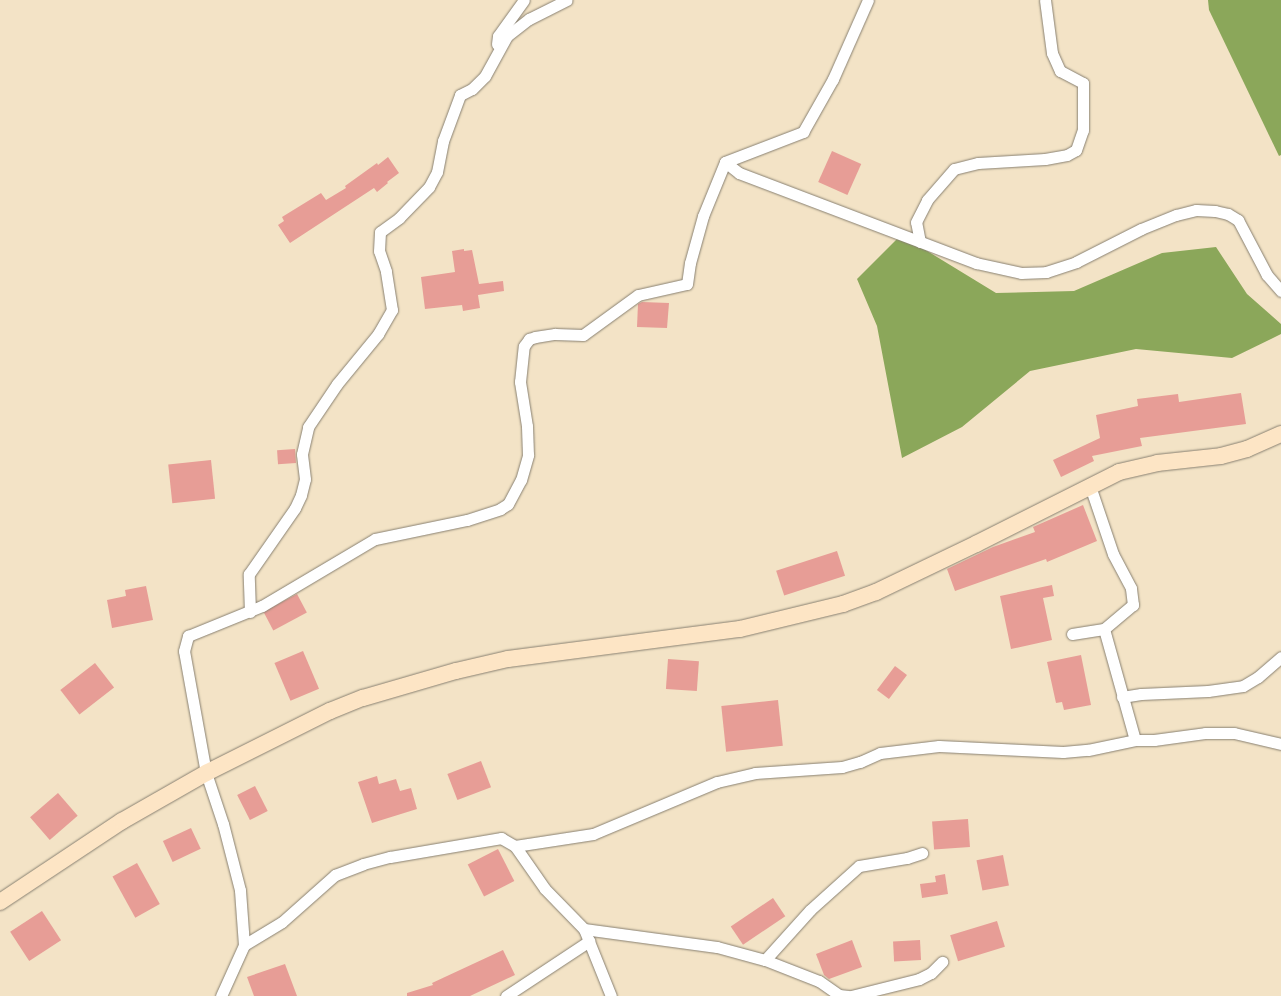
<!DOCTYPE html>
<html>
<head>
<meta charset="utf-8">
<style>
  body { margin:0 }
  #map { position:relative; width:1281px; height:996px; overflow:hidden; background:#f3e3c6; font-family:Pangolin,sans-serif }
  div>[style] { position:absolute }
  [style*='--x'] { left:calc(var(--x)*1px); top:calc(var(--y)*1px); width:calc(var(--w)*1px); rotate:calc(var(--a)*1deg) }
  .forest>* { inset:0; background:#8ba75a }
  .building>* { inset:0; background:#e79d96; transform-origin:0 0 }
  .roads { filter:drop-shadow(0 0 1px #888071) drop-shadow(0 0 1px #888071) }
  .street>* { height:11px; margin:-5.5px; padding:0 5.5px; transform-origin:5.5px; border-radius:5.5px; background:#fff }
  .secondary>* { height:16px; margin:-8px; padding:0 8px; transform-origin:8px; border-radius:8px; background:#fde5c5 }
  span { translate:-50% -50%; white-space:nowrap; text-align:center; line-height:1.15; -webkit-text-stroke:4px #fcf5e5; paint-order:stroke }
</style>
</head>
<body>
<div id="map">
  <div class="forest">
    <i style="clip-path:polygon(1208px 0,1281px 0,1281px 155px,1279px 156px,1209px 10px)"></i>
    <i style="clip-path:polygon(901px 235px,996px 293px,1074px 291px,1162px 253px,1216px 247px,1247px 294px,1281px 324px,1281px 334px,1232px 358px,1136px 349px,1030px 371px,962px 427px,902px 458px,877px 326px,857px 279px)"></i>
  </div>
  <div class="building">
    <i style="left:832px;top:151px;width:32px;height:34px;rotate:24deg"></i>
    <i style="clip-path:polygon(388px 157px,399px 173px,387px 182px,388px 183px,377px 192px,374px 188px,290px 243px,278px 225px,284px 221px,282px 217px,321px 193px,326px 200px,346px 188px,345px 186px,377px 163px,378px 165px)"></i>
    <i style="clip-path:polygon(464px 249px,464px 251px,472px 250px,479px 284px,503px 281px,504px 291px,478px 295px,480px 308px,463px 311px,462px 305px,425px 309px,421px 277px,455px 272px,452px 251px)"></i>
    <i style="clip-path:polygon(642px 302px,669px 303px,667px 328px,637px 327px,638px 304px)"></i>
    <i style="clip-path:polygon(1241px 393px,1246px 424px,1140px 438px,1142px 446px,1092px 456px,1094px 461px,1061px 477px,1053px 460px,1100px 438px,1096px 415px,1138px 406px,1137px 399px,1178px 394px,1179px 402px)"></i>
    <i style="left:295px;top:449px;width:14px;height:18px;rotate:86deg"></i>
    <i style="left:211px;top:460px;width:39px;height:43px;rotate:84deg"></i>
    <i style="clip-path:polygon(1083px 505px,1097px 541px,1047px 562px,1046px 559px,955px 591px,947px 569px,993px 547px,1035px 532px,1033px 527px)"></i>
    <i style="left:837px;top:551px;width:26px;height:64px;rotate:72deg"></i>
    <i style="clip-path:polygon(1052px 585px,1054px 596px,1043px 598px,1052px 640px,1011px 649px,1000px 596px)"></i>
    <i style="clip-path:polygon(146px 586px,153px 620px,112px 628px,107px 600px,126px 596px,125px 590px)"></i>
    <i style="left:297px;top:594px;width:21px;height:38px;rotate:62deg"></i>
    <i style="left:303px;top:651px;width:41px;height:31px;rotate:67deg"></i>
    <i style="clip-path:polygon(1081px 655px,1091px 705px,1064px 710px,1062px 702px,1056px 703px,1047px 662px)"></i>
    <i style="left:668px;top:659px;width:31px;height:30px;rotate:4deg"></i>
    <i style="left:95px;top:663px;width:31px;height:44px;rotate:52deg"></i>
    <i style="left:895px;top:666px;width:15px;height:30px;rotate:37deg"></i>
    <i style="left:778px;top:700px;width:46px;height:57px;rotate:84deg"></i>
    <i style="left:481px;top:761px;width:28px;height:36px;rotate:69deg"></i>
    <i style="clip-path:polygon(377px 776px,379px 784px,396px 779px,400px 791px,411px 788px,417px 809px,372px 823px,358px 782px)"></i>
    <i style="left:255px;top:786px;width:28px;height:20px;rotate:63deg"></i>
    <i style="left:58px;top:793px;width:30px;height:37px;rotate:49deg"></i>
    <i style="left:968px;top:819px;width:28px;height:36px;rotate:86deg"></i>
    <i style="left:191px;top:828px;width:23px;height:31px;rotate:65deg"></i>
    <i style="left:498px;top:849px;width:36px;height:34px;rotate:63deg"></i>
    <i style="left:1003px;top:855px;width:31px;height:27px;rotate:79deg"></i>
    <i style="left:137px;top:863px;width:47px;height:28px;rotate:61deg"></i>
    <i style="clip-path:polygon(945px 874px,948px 894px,922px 898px,920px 884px,936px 882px,935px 876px)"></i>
    <i style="left:773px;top:898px;width:22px;height:51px;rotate:56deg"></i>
    <i style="left:42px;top:911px;width:35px;height:38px;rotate:57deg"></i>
    <i style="left:997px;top:921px;width:27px;height:49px;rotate:73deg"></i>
    <i style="clip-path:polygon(852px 940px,862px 967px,829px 979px,824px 975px,816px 954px)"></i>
    <i style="left:920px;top:940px;width:20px;height:27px;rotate:87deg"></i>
    <i style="clip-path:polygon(503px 950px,515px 975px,470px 996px,407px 996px,407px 993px,433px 985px,432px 983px)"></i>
    <i style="clip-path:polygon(285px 964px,297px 996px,254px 996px,247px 977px)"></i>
  </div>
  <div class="roads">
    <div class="street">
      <i style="--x:497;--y:44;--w:8;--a:-83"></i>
      <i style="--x:498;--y:36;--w:44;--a:-54.2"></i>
      <i style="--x:725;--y:162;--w:18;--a:38"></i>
      <i style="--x:739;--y:173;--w:254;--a:20.8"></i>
      <i style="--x:976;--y:263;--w:46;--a:12.5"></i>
      <i style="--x:1021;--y:273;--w:25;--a:-2"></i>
      <i style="--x:1046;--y:272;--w:32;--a:-18"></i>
      <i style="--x:1076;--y:262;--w:73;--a:-26.9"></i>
      <i style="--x:1141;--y:229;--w:38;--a:-22"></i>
      <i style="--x:1176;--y:215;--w:21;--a:-14"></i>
      <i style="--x:1196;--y:210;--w:19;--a:3"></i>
      <i style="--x:1215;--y:211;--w:13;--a:13"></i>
      <i style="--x:1228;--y:214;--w:12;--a:31"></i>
      <i style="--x:1238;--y:220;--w:62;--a:62.2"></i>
      <i style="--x:1267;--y:275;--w:21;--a:49"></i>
      <i style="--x:920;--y:242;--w:20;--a:-101"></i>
      <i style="--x:916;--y:222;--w:25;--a:-63"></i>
      <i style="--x:927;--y:200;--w:41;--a:-48.9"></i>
      <i style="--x:954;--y:169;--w:25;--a:-14"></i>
      <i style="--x:978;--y:163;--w:67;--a:-3.4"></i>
      <i style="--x:1045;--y:159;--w:22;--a:-10"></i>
      <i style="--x:1067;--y:155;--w:10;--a:-29"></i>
      <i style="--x:1076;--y:150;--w:21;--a:-71"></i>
      <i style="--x:1083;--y:130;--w:47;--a:-90"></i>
      <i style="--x:1083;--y:83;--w:26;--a:-152"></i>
      <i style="--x:1060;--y:71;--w:20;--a:-114"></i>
      <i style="--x:1052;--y:53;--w:53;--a:-97.5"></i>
      <i style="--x:250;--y:612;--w:38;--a:-92"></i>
      <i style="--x:249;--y:574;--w:80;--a:-55.1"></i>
      <i style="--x:295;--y:508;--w:14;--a:-65"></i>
      <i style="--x:301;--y:495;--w:16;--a:-76"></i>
      <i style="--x:305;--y:479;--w:25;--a:-97"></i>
      <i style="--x:302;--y:454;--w:28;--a:-77"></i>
      <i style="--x:308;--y:427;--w:52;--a:-56"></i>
      <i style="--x:337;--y:384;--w:65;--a:-50.6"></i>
      <i style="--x:378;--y:334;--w:28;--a:-60"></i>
      <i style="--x:392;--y:310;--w:39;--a:-99"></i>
      <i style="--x:386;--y:271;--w:21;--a:-109"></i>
      <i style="--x:379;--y:251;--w:19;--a:-87"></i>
      <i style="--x:380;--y:232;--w:24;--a:-36"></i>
      <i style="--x:399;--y:218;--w:43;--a:-45.9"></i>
      <i style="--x:429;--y:187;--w:17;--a:-62"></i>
      <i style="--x:437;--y:172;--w:32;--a:-79"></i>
      <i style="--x:443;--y:141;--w:49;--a:-69.7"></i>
      <i style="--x:460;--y:95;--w:13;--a:-27"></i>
      <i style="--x:472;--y:89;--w:18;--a:-45"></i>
      <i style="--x:485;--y:76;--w:46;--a:-61.2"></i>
      <i style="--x:507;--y:36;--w:28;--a:-38"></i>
      <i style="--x:529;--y:19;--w:42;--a:-26.6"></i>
      <i style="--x:1104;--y:629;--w:115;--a:74.4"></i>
      <i style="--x:1072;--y:634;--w:32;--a:-9"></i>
      <i style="--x:1104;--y:629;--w:38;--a:-40"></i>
      <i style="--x:1133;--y:605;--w:17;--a:-97"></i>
      <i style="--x:1131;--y:588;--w:38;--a:-118"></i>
      <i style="--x:1113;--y:554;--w:72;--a:-108.7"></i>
      <i style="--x:1122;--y:697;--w:19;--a:-9"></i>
      <i style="--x:1141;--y:694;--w:67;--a:-2.6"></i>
      <i style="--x:1208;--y:691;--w:35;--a:-8"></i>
      <i style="--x:1243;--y:686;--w:17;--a:-31"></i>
      <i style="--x:1258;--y:677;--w:30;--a:-41"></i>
      <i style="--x:515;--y:846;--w:79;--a:-8.7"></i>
      <i style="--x:593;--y:834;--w:134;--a:-22.8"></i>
      <i style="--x:717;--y:782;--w:39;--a:-13"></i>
      <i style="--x:755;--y:773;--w:87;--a:-3.9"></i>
      <i style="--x:842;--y:767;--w:19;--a:-16"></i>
      <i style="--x:860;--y:762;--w:22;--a:-24"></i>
      <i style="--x:880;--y:753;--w:59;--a:-6.8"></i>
      <i style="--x:939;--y:746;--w:124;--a:2.8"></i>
      <i style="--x:1063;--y:752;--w:25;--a:-5"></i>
      <i style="--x:1088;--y:750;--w:48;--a:-12"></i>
      <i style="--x:1135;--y:740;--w:19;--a:0"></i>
      <i style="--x:1154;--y:740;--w:51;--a:-7.8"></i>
      <i style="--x:1205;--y:733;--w:29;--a:0"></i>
      <i style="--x:1234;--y:733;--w:48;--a:13.2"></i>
      <i style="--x:584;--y:929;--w:134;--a:7.7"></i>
      <i style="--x:717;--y:947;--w:50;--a:15.2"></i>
      <i style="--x:765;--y:960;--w:58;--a:21.3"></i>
      <i style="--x:819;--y:981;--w:24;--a:35"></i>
      <i style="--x:839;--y:995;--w:9;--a:6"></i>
      <i style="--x:244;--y:945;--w:44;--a:-31.2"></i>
      <i style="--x:282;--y:922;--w:71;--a:-41.6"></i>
      <i style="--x:335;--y:875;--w:30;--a:-21"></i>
      <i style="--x:363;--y:864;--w:28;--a:-15"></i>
      <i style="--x:390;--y:857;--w:113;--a:-9.7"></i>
      <i style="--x:501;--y:838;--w:16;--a:30"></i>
      <i style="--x:515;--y:846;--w:52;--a:55.1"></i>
      <i style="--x:545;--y:889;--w:56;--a:45.7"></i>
      <i style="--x:584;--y:929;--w:72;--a:68.1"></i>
      <i style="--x:765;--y:960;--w:67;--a:-48"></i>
      <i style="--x:810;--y:910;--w:66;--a:-41.9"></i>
      <i style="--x:859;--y:866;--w:49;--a:-9.5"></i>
      <i style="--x:907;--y:858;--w:16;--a:-18"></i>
      <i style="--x:221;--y:996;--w:56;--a:-65.7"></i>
      <i style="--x:244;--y:945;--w:55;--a:-94.2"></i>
      <i style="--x:240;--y:890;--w:68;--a:-104.4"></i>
      <i style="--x:223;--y:824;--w:54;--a:-108.4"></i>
      <i style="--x:206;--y:773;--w:124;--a:-100.2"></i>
      <i style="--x:184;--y:651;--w:16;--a:-75"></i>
      <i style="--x:188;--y:636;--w:80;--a:-22.1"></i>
      <i style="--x:262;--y:606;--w:131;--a:-30.7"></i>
      <i style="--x:375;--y:539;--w:94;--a:-11.7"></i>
      <i style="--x:467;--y:520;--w:35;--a:-18"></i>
      <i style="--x:500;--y:509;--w:9;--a:-32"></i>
      <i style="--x:508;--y:504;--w:27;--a:-62"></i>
      <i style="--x:521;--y:480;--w:26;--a:-74"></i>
      <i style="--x:528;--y:455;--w:29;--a:-92"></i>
      <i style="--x:527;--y:426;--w:45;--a:-99"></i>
      <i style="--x:520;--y:382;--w:36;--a:-84"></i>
      <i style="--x:524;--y:346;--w:9;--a:-54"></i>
      <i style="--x:529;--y:339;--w:6;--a:-18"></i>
      <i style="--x:535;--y:337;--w:20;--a:-9"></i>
      <i style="--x:555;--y:334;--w:28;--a:2"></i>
      <i style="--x:583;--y:335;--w:68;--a:-36"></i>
      <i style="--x:638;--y:295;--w:50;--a:-12.7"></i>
      <i style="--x:687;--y:284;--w:21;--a:-82"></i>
      <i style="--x:690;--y:263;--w:49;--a:-74.5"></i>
      <i style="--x:703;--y:216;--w:58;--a:-67.8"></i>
      <i style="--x:725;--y:162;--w:84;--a:-21"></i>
      <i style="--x:803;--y:132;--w:61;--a:-60.5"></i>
      <i style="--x:833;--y:79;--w:86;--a:-66.1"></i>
      <i style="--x:506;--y:996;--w:100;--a:-33.5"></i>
      <i style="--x:851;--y:996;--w:70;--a:-14"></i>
      <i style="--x:919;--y:979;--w:13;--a:-27"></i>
      <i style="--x:931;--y:973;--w:16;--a:-45"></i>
    </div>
    <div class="secondary">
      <i style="--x:0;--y:902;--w:146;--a:-33.6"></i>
      <i style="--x:122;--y:821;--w:97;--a:-29.7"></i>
      <i style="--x:206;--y:773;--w:139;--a:-26.6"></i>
      <i style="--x:330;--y:711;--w:35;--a:-22"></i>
      <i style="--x:363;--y:698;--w:97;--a:-16.2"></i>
      <i style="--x:456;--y:671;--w:53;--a:-13"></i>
      <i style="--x:508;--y:659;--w:234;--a:-7.4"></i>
      <i style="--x:740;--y:629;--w:106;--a:-13.6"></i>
      <i style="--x:843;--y:604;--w:35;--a:-20"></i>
      <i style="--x:876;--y:592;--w:111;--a:-25.6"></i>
      <i style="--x:976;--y:544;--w:160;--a:-26.7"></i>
      <i style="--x:1119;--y:472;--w:39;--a:-13"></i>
      <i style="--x:1157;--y:463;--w:64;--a:-6.2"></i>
      <i style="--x:1221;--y:456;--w:27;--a:-15"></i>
      <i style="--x:1247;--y:449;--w:37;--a:-24"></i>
    </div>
  </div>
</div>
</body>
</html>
